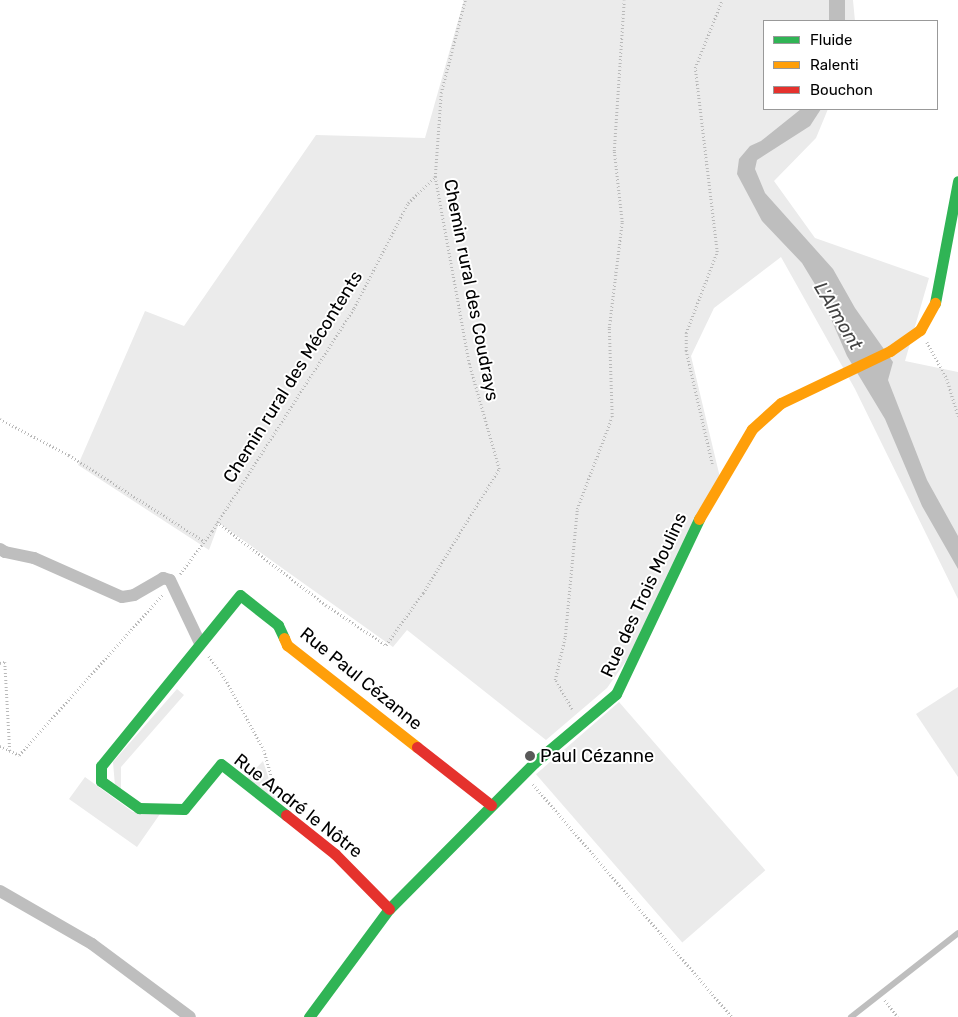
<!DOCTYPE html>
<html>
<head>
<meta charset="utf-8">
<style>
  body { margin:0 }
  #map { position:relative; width:958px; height:1017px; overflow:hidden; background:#fff; font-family:Rubik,sans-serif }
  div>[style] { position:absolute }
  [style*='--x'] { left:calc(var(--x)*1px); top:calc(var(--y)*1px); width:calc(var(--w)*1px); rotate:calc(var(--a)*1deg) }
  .green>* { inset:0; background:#ebebeb; transform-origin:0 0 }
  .water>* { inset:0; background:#bebebe; transform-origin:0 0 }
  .path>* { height:2.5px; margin-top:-1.25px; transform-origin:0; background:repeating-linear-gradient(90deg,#b9b9b9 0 1px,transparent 0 3.5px) }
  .lane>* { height:6px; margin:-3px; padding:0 3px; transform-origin:3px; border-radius:3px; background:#bebebe }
  .street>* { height:12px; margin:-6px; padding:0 6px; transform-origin:6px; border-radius:6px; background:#bebebe }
  .fast>* { height:11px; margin:-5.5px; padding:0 5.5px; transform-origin:5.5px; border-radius:5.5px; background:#30b455 }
  .slow>* { height:11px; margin:-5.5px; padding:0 5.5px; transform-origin:5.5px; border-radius:5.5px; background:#ff9f0a }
  .jam>* { height:11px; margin:-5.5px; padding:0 5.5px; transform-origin:5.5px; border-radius:5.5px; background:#e5322d }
  .dots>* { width:14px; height:14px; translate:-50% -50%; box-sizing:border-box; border:2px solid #fff; border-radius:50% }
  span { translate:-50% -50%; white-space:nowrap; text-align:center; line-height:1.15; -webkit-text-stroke:4px #fff; paint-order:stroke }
  .street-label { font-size:18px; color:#000 }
  .poi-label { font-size:18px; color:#000 }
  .left { translate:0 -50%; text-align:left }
  .water-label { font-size:19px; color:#434343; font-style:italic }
  .legend { position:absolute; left:763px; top:20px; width:175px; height:90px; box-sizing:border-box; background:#fff; border:1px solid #999; margin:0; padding:6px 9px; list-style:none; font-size:15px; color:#000 }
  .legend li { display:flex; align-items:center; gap:10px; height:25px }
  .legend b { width:25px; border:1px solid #999 }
</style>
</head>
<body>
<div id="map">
  <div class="green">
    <i style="clip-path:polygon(464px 0,853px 0,855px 21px,764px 21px,764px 109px,828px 109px,816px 138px,774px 181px,815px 238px,929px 278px,905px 361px,958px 372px,958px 599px,855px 389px,781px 257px,714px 308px,691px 356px,722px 486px,657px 617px,607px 688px,546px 740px,407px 630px,393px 647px,219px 523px,209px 550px,78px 465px,145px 311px,184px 326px,316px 135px,425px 138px)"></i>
    <i style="clip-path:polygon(958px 687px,958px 777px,916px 714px)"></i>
    <i style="clip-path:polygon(177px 689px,184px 695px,121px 767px,121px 790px,115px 786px,113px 762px)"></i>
    <i style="left:619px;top:702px;width:223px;height:110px;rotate:49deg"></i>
    <i style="clip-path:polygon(263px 761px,276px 801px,246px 779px)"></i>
    <i style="clip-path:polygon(85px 777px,133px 812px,160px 814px,137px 847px,69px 799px)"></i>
  </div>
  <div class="water">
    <i style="left:829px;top:0;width:16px;height:21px"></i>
    <i style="clip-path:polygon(801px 109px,821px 109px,810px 126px,757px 160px,755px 169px,765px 193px,833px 269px,855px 308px,893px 362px,888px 380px,927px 480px,958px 536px,958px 569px,922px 506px,885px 419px,847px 356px,819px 291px,802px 263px,762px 221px,737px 174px,739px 159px,750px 146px,761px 141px)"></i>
  </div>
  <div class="path">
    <i style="--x:927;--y:342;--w:42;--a:61.6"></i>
    <i style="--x:947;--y:379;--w:39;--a:73"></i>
    <i style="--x:0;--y:419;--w:78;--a:27.6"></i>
    <i style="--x:69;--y:455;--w:160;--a:32.5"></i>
    <i style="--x:712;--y:464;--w:116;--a:-103"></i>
    <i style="--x:686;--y:351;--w:18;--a:-90"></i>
    <i style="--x:686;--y:333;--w:87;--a:-69.1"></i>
    <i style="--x:717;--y:252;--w:185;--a:-96.8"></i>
    <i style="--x:695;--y:68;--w:73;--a:-68.3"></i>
    <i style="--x:217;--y:522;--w:137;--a:37.3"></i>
    <i style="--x:326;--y:605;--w:72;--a:33.7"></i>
    <i style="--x:386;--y:645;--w:64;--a:-54.6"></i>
    <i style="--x:423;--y:593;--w:145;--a:-58.5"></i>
    <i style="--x:499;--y:469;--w:109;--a:-105.9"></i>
    <i style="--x:469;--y:364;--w:190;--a:-100.3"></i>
    <i style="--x:435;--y:177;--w:84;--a:-85.9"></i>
    <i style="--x:441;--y:93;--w:96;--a:-75.5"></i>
    <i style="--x:180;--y:574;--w:54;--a:-53.3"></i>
    <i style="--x:212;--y:531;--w:264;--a:-57.5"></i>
    <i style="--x:354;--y:308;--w:118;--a:-62.8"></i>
    <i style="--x:408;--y:203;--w:37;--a:-44"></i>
    <i style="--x:209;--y:656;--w:32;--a:55"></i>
    <i style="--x:227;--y:682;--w:77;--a:61.4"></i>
    <i style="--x:264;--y:750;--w:37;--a:74"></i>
    <i style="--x:0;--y:663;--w:5;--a:-11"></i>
    <i style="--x:5;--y:662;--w:90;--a:86.8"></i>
    <i style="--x:572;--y:709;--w:34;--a:-120"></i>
    <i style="--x:555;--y:680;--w:44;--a:-76.9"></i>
    <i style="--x:565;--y:637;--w:129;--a:-84.6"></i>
    <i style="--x:577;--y:509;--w:98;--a:-69.2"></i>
    <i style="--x:612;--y:417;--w:89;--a:-91.9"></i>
    <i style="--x:609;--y:328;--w:107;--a:-83"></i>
    <i style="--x:622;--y:222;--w:71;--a:-96.4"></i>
    <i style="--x:614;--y:151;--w:151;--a:-86.2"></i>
    <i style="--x:0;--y:746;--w:21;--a:25"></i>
    <i style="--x:19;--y:755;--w:217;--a:-48.2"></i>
    <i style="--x:533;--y:784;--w:306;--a:49.5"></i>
    <i style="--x:885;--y:1000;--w:21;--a:53"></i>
  </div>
  <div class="lane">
    <i style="--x:851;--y:1017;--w:136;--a:-38.1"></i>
  </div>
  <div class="street">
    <i style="--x:0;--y:549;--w:6;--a:31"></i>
    <i style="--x:5;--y:552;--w:30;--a:12"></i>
    <i style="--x:34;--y:558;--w:96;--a:23.9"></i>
    <i style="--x:122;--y:597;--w:12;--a:-9"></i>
    <i style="--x:134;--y:595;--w:34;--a:-30"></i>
    <i style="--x:163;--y:578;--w:7;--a:16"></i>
    <i style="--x:170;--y:580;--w:68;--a:64.6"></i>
    <i style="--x:0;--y:891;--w:106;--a:29.9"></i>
    <i style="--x:92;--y:944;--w:122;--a:36.7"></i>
  </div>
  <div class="fast">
    <i style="--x:935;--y:303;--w:124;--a:-79.3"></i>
    <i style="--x:284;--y:638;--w:14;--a:-115"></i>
    <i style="--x:278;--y:625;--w:48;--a:-141.7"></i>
    <i style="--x:240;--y:595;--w:220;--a:129.1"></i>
    <i style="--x:101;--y:766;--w:15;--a:90"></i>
    <i style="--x:101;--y:781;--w:47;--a:35.4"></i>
    <i style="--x:139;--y:808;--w:45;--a:1.3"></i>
    <i style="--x:184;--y:809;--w:58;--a:-50.6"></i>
    <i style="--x:221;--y:764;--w:83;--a:38.1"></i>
    <i style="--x:309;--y:1017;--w:134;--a:-53.5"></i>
    <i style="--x:389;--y:909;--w:206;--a:-45.2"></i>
    <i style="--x:534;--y:763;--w:107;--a:-40.1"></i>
    <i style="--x:616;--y:694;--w:194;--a:-64.6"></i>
  </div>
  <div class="slow">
    <i style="--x:699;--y:519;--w:104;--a:-59.5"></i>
    <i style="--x:752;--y:429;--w:39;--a:-42"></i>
    <i style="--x:781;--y:403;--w:121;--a:-25.5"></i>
    <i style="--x:890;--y:351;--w:37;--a:-35"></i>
    <i style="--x:920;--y:330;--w:31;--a:-61"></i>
    <i style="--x:284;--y:638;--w:8;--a:67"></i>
    <i style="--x:287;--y:645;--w:165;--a:38.1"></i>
  </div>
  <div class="jam">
    <i style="--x:417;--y:747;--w:94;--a:38.1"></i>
    <i style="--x:286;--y:815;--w:63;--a:38.5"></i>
    <i style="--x:335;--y:854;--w:77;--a:45.5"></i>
  </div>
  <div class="dots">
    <i style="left:530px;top:756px;background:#595959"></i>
  </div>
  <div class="street-label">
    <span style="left:471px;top:290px;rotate:79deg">Chemin rural des Coudrays</span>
    <span style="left:293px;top:377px;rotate:-58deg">Chemin rural des Mécontents</span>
    <span style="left:644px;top:595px;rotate:-65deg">Rue des Trois Moulins</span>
    <span style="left:361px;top:679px;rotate:39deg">Rue Paul Cézanne</span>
    <span style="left:298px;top:806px;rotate:38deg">Rue André le Nôtre</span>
  </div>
  <div class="poi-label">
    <span class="left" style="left:540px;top:756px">Paul Cézanne</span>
  </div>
  <div class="water-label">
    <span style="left:838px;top:316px;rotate:59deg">L'Almont</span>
  </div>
  <ul class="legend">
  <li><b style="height:6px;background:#30b455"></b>Fluide</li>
  <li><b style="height:6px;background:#ff9f0a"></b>Ralenti</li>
  <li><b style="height:6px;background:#e5322d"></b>Bouchon</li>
  </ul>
</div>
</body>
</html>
